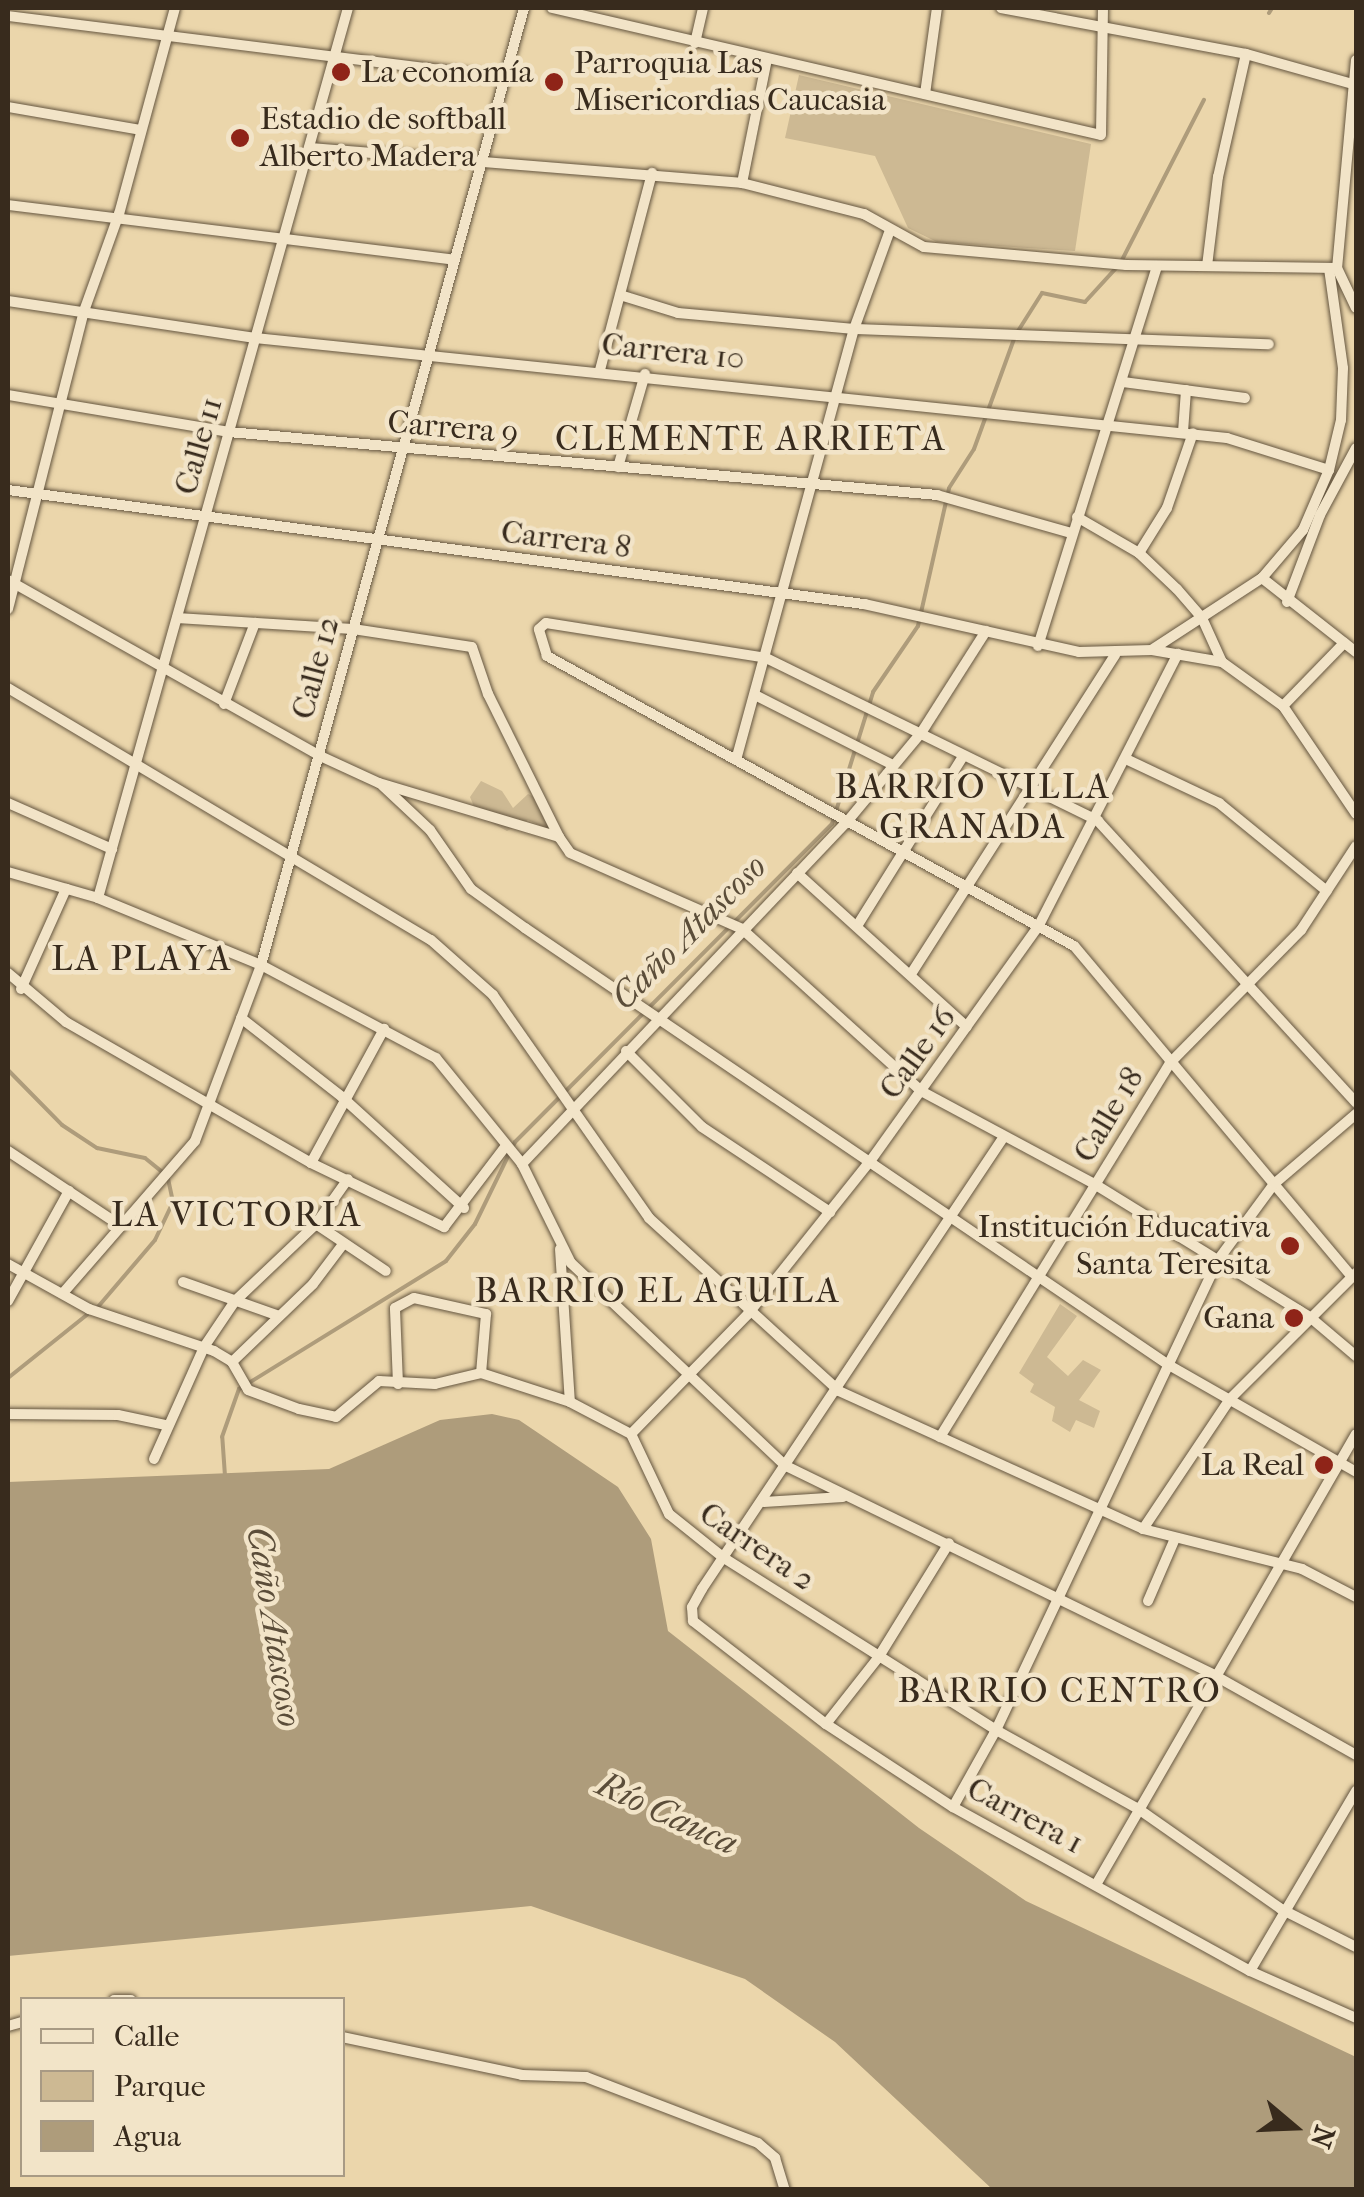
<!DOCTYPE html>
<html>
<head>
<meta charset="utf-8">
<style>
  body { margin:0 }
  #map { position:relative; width:1364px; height:2197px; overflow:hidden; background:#ebd6ab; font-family:"IM FELL French Canon",serif }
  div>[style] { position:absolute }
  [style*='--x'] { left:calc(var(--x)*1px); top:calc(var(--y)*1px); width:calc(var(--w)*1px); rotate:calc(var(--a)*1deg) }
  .green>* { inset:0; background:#cdb993 }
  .water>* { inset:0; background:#ae9c7b }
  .stream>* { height:4px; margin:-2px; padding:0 2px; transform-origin:2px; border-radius:2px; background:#ae9c7b }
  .roads { filter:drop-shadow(0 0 2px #655640) drop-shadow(0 0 2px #655640) }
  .street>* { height:10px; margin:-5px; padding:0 5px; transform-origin:5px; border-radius:5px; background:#f2e4c8 }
  .dots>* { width:28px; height:28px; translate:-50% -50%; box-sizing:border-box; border:5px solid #f2e4c8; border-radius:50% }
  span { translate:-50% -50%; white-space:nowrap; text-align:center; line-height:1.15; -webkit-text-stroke:9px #f2e4c8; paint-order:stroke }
  .poi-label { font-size:32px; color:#382b1d }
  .left { translate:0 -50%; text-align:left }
  .right { translate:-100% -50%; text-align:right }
  .street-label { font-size:32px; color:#382b1d }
  .neighbourhood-label { font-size:35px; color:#382b1d; letter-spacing:2.5px }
  .water-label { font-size:35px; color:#5b4d39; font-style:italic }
  .frame { position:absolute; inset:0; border:10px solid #382b1d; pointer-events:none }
  .legend { position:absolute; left:20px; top:1997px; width:325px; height:180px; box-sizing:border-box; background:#f2e4c8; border:2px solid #a89a84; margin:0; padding:12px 18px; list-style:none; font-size:30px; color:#382b1d }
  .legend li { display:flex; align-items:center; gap:20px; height:50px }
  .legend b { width:50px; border:2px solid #a89a84 }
  .north { position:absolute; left:1244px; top:2077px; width:100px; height:100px; -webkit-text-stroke:8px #f2e4c8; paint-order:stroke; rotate:109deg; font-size:28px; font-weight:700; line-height:40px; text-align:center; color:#382b1d }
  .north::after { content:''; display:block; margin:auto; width:35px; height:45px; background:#382b1d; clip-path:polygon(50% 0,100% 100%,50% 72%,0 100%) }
</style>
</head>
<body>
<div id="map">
  <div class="green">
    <i style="clip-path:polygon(799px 75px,1091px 144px,1075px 251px,937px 242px,908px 228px,875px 156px,785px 138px)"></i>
    <i style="clip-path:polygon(481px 781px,502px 791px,513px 808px,528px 794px,548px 804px,555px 817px,552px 831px,528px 820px,507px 831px,478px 816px,470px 797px)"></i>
    <i style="clip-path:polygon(1060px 1304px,1077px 1316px,1047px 1357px,1068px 1376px,1083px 1360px,1101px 1370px,1079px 1400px,1100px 1411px,1094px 1428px,1076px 1420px,1070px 1432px,1052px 1421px,1055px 1407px,1030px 1392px,1034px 1384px,1019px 1373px)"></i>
  </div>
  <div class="water">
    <i style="clip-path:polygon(492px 1414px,519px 1420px,618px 1487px,651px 1539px,668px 1631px,919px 1828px,1026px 1901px,1356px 2057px,1356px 2189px,992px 2189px,835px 2042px,745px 1979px,531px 1906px,8px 1956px,8px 1482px,329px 1469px,440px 1420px)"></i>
  </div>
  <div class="stream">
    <i style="--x:1269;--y:13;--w:6;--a:-59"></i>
    <i style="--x:1122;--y:260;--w:180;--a:-62.9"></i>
    <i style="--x:1018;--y:331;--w:45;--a:-57.7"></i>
    <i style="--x:1042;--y:293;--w:44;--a:11.8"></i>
    <i style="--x:1085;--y:302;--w:46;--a:-47.6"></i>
    <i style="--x:8;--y:1070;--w:77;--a:45.5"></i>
    <i style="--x:62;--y:1125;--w:42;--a:33.3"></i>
    <i style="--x:97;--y:1148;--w:49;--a:11.8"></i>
    <i style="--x:145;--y:1158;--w:22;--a:39"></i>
    <i style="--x:97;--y:1308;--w:89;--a:-49.5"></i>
    <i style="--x:155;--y:1240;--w:42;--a:-64.7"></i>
    <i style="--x:173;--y:1202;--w:25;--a:-102"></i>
    <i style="--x:8;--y:1378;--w:104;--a:-38.7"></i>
    <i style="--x:225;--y:1476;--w:39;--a:-94"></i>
    <i style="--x:222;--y:1437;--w:51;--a:-70.5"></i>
    <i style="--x:239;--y:1389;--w:243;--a:-31.7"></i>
    <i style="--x:446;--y:1261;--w:47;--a:-51.9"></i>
    <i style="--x:475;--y:1224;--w:91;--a:-64"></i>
    <i style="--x:515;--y:1142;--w:449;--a:-45.1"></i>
    <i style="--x:832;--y:824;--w:138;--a:-72.7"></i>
    <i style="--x:873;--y:692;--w:80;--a:-55.7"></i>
    <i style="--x:918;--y:626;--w:141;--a:-77.3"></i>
    <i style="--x:949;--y:488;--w:46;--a:-57.3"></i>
    <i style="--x:974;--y:449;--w:117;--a:-70"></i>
  </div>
  <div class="roads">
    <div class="street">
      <i style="--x:552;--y:8;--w:563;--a:13.03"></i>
      <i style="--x:1101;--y:135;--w:127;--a:-89.1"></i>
      <i style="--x:1001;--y:8;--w:249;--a:10.6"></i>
      <i style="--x:1246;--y:54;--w:114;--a:15.7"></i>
      <i style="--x:8;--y:16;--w:500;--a:7.1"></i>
      <i style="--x:695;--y:43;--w:36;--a:-77"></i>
      <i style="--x:1356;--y:60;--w:209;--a:95.2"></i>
      <i style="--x:1337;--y:268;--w:44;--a:64.6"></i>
      <i style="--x:925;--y:94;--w:87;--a:-82.1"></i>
      <i style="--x:8;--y:107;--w:135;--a:9.8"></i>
      <i style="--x:309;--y:148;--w:434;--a:4.6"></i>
      <i style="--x:742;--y:183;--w:126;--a:14.3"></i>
      <i style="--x:864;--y:214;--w:68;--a:28.8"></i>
      <i style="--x:924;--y:247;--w:203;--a:5.1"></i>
      <i style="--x:1126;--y:265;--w:211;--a:0.8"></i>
      <i style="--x:742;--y:183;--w:126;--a:-78.6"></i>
      <i style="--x:8;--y:205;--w:449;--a:7"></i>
      <i style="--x:1207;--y:266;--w:90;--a:-83"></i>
      <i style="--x:1218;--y:177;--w:126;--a:-77.2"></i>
      <i style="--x:620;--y:295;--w:61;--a:17.2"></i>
      <i style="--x:678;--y:313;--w:177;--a:5.2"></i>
      <i style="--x:854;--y:329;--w:415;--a:2.1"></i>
      <i style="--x:8;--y:301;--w:250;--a:8.5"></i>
      <i style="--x:255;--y:338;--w:977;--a:5.87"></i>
      <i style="--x:1227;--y:438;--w:107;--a:17.4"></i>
      <i style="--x:600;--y:370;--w:204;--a:-75.2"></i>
      <i style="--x:1123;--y:382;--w:123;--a:7.5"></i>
      <i style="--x:8;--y:395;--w:224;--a:9.5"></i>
      <i style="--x:229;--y:432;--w:711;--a:5.08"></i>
      <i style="--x:937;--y:495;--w:139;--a:15.8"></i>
      <i style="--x:1183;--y:432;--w:42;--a:-85.9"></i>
      <i style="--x:618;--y:467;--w:97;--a:-73.8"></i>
      <i style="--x:8;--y:490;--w:864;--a:7.59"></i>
      <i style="--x:864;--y:604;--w:220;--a:12.6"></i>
      <i style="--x:1079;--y:652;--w:73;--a:-1.6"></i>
      <i style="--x:1152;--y:650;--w:71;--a:9.7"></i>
      <i style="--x:1077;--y:517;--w:72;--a:30.1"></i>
      <i style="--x:1139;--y:553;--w:52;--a:43.5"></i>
      <i style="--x:1177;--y:589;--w:38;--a:49"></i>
      <i style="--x:1202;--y:618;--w:48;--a:65.6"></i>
      <i style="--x:1222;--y:662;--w:75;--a:35.8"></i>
      <i style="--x:1283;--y:706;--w:130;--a:55.9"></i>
      <i style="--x:1139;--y:553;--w:53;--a:-58.1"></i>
      <i style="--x:1167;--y:508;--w:79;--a:-70.9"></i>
      <i style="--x:1262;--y:578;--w:120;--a:38.2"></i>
      <i style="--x:8;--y:580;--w:356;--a:29.4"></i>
      <i style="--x:318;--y:755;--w:67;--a:24.7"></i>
      <i style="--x:379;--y:783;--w:188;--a:16.7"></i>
      <i style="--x:559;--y:837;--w:19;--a:55"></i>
      <i style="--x:570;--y:853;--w:188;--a:23.8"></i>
      <i style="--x:742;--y:929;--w:241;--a:42.1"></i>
      <i style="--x:921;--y:1091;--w:199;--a:28.2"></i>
      <i style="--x:1096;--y:1185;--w:253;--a:31.7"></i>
      <i style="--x:1311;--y:1318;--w:59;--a:40.2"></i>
      <i style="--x:1287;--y:602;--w:93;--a:-69.2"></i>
      <i style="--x:1320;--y:515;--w:76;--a:-61.8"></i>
      <i style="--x:8;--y:609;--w:308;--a:-75.7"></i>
      <i style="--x:84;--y:311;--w:103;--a:-70.2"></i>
      <i style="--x:119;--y:214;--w:213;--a:-74.8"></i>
      <i style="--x:177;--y:618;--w:176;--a:3.6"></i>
      <i style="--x:353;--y:629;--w:120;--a:8.6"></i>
      <i style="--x:472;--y:647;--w:50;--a:71.2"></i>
      <i style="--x:488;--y:694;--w:160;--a:63.6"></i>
      <i style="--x:1038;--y:646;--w:398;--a:-72.6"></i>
      <i style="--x:1153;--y:649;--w:130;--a:-33.1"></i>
      <i style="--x:1262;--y:578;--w:63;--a:-49.5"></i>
      <i style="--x:1303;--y:530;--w:65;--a:-66.6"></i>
      <i style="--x:1329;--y:470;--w:51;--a:-76.5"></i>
      <i style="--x:1341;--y:420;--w:52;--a:-87.8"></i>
      <i style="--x:1343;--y:368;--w:101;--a:-98"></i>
      <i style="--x:8;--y:688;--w:492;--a:30.8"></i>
      <i style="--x:431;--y:940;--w:83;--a:41.6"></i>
      <i style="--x:493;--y:995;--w:272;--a:55"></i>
      <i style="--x:649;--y:1218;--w:257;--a:42.3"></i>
      <i style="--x:839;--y:1391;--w:334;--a:24.4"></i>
      <i style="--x:1143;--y:1529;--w:164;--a:14.1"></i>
      <i style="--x:1302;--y:1569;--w:61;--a:27.4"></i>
      <i style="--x:755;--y:695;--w:155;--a:26.9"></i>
      <i style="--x:224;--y:704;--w:87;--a:-69.1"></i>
      <i style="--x:1283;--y:706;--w:88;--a:-45.9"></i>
      <i style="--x:736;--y:760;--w:447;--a:-74.7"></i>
      <i style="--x:854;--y:329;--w:105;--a:-70"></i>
      <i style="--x:1128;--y:760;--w:101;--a:25.3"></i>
      <i style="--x:1219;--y:803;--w:139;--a:39.2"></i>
      <i style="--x:382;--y:785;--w:66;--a:43.2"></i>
      <i style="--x:430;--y:830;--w:72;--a:55.2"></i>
      <i style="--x:471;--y:889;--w:67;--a:35.8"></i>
      <i style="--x:525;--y:928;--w:776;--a:34.18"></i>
      <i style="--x:1167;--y:1364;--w:218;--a:29.7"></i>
      <i style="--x:8;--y:803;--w:114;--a:23.9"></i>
      <i style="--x:8;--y:872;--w:94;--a:16.1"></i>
      <i style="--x:98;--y:898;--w:176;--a:22.3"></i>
      <i style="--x:261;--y:965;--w:198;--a:28"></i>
      <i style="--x:436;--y:1058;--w:136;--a:50.9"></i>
      <i style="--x:522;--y:1164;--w:110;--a:63.7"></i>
      <i style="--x:571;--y:1263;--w:296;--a:43.4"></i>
      <i style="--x:786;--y:1466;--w:476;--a:26"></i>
      <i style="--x:1214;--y:1675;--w:163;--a:29.4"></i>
      <i style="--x:797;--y:873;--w:229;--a:42.2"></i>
      <i style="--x:98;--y:898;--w:924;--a:-74.31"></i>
      <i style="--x:857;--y:926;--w:198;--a:-58"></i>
      <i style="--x:8;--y:973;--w:76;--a:40.2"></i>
      <i style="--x:66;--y:1022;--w:283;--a:29.9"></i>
      <i style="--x:311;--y:1163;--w:148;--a:25.7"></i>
      <i style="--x:444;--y:1227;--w:101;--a:-52.7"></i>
      <i style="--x:911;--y:974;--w:379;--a:-57.4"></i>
      <i style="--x:21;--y:989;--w:110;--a:-65.8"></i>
      <i style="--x:241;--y:1018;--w:128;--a:38"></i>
      <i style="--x:342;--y:1097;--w:165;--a:42.3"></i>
      <i style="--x:626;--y:1051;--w:107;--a:45"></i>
      <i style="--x:702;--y:1127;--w:154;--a:33.6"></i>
      <i style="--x:1003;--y:1138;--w:542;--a:123.72"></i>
      <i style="--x:702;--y:1589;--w:21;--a:119"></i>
      <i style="--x:692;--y:1607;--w:14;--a:86"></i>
      <i style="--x:693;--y:1621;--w:168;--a:37.8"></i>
      <i style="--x:826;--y:1724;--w:152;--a:33.2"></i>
      <i style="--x:953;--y:1807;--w:339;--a:28.9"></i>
      <i style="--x:1250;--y:1971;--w:116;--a:23.9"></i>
      <i style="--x:8;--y:1151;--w:136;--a:33.6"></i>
      <i style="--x:311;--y:1163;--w:153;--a:-61.4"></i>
      <i style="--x:522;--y:1164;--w:470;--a:-46.5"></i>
      <i style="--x:846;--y:823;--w:117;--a:-50.2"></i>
      <i style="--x:921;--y:733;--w:121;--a:-57.5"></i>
      <i style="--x:316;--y:1224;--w:84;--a:33.9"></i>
      <i style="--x:560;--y:1249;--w:153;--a:86.3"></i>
      <i style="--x:8;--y:1264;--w:93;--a:29.1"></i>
      <i style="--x:89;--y:1309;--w:132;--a:18.6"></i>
      <i style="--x:214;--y:1351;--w:21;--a:31"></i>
      <i style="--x:232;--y:1362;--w:32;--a:60"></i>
      <i style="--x:248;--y:1390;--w:54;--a:20.4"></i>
      <i style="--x:299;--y:1409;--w:38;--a:12"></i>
      <i style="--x:336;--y:1417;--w:56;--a:-39.9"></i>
      <i style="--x:379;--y:1381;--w:56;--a:3.1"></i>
      <i style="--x:435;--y:1384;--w:47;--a:-13.4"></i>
      <i style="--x:481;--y:1373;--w:94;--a:18"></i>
      <i style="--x:570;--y:1402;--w:69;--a:27.7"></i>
      <i style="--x:631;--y:1434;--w:89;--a:64.6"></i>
      <i style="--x:669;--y:1514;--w:70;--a:38.7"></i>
      <i style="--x:724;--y:1558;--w:322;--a:32.3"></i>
      <i style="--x:996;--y:1730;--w:161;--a:29"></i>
      <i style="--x:1137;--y:1808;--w:176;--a:35"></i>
      <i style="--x:1281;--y:1909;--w:84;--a:26.9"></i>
      <i style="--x:1352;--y:1277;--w:432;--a:-130"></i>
      <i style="--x:1074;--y:946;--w:602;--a:-151.18"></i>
      <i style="--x:547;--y:656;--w:28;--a:-107"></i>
      <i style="--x:539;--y:629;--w:9;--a:-41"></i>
      <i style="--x:546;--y:623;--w:223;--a:9"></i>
      <i style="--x:766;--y:658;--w:370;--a:26.1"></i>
      <i style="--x:1098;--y:821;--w:382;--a:47.5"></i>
      <i style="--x:183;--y:1282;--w:102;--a:19.5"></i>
      <i style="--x:63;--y:1293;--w:201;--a:-49"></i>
      <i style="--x:195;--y:1141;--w:188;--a:-69.4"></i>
      <i style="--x:261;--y:965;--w:992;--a:-74.63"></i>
      <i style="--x:8;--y:1301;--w:126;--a:-61"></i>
      <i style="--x:232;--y:1362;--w:112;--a:-43.9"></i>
      <i style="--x:313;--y:1284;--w:51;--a:-52.9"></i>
      <i style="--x:398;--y:1384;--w:76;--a:-92.3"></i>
      <i style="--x:395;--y:1308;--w:21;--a:-28"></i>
      <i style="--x:414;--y:1298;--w:74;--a:12.5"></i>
      <i style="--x:486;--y:1314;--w:59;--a:94.8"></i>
      <i style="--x:8;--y:1414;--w:110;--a:0.5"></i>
      <i style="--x:118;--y:1415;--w:48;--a:12"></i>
      <i style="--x:631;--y:1434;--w:168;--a:-45.7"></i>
      <i style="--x:748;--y:1314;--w:197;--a:-51.4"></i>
      <i style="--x:871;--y:1160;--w:287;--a:-54.4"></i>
      <i style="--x:1038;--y:927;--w:307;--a:-62.9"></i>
      <i style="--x:940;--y:1437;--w:439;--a:-58.4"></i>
      <i style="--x:1170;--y:1063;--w:187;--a:-45.4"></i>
      <i style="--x:1301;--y:930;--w:100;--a:-56.8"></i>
      <i style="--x:154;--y:1459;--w:123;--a:-65.9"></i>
      <i style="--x:204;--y:1347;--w:55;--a:-56"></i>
      <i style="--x:235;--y:1301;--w:112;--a:-43.5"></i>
      <i style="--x:316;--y:1224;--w:55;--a:-54.6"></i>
      <i style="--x:764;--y:1502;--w:79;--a:-3.6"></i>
      <i style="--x:1143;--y:1529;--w:156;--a:-56.2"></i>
      <i style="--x:1230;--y:1399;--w:178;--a:-45"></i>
      <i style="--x:1148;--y:1601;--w:65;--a:-66.6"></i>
      <i style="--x:826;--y:1724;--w:84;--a:-51.8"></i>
      <i style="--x:878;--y:1658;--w:135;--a:-58.3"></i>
      <i style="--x:953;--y:1807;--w:88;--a:-60.8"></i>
      <i style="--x:996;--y:1730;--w:520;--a:-64.72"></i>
      <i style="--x:1218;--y:1260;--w:94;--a:-53.6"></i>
      <i style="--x:1274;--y:1184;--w:108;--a:-40.5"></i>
      <i style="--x:1097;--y:1883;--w:518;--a:-60.02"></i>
      <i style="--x:1250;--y:1971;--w:209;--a:-59.5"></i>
      <i style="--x:114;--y:2000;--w:17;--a:0"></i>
      <i style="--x:8;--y:2026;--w:15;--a:-16"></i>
      <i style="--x:342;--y:2037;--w:184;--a:11.9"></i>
      <i style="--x:522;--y:2075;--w:64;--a:1.8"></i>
      <i style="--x:586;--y:2077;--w:184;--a:21"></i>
      <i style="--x:758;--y:2143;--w:23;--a:41"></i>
      <i style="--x:775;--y:2158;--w:34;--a:73"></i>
    </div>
  </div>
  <div class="dots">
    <i style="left:341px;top:72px;background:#8f2418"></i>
    <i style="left:554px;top:82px;background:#8f2418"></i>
    <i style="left:240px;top:138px;background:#8f2418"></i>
    <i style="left:1290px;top:1246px;background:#8f2418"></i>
    <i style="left:1294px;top:1318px;background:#8f2418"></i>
    <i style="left:1324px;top:1465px;background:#8f2418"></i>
  </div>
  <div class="poi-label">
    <span class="left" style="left:574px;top:82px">Parroquia Las<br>Misericordias Caucasia</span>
    <span class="left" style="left:361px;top:72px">La economía</span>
    <span class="left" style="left:260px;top:138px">Estadio de softball<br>Alberto Madera</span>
    <span class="right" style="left:1270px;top:1246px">Institución Educativa<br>Santa Teresita</span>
    <span class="right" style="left:1274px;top:1318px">Gana</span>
    <span class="right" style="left:1304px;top:1465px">La Real</span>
  </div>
  <div class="street-label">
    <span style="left:673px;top:352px;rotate:6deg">Carrera 10</span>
    <span style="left:453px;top:428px;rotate:5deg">Carrera 9</span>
    <span style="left:199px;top:446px;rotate:-74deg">Calle 11</span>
    <span style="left:566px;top:540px;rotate:7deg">Carrera 8</span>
    <span style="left:316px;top:668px;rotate:-75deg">Calle 12</span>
    <span style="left:918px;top:1053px;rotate:-54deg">Calle 16</span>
    <span style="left:1109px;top:1115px;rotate:-59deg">Calle 18</span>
    <span style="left:757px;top:1547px;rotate:34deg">Carrera 2</span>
    <span style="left:1025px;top:1816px;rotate:28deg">Carrera 1</span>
  </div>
  <div class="neighbourhood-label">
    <span style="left:751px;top:439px">CLEMENTE ARRIETA</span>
    <span style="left:973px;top:807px">BARRIO VILLA<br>GRANADA</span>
    <span style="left:142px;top:959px">LA PLAYA</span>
    <span style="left:237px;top:1215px">LA VICTORIA</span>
    <span style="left:658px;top:1291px">BARRIO EL AGUILA</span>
    <span style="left:1060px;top:1691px">BARRIO CENTRO</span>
  </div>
  <div class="water-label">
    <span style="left:689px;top:932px;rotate:-45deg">Caño Atascoso</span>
    <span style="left:274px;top:1627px;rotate:81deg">Caño Atascoso</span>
    <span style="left:667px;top:1814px;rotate:25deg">Río Cauca</span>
  </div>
  <div class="frame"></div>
  <ul class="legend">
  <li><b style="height:12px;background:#f2e4c8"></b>Calle</li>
  <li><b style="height:28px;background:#cdb993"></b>Parque</li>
  <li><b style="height:28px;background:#ae9c7b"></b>Agua</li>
  </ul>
  <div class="north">N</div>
</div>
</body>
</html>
